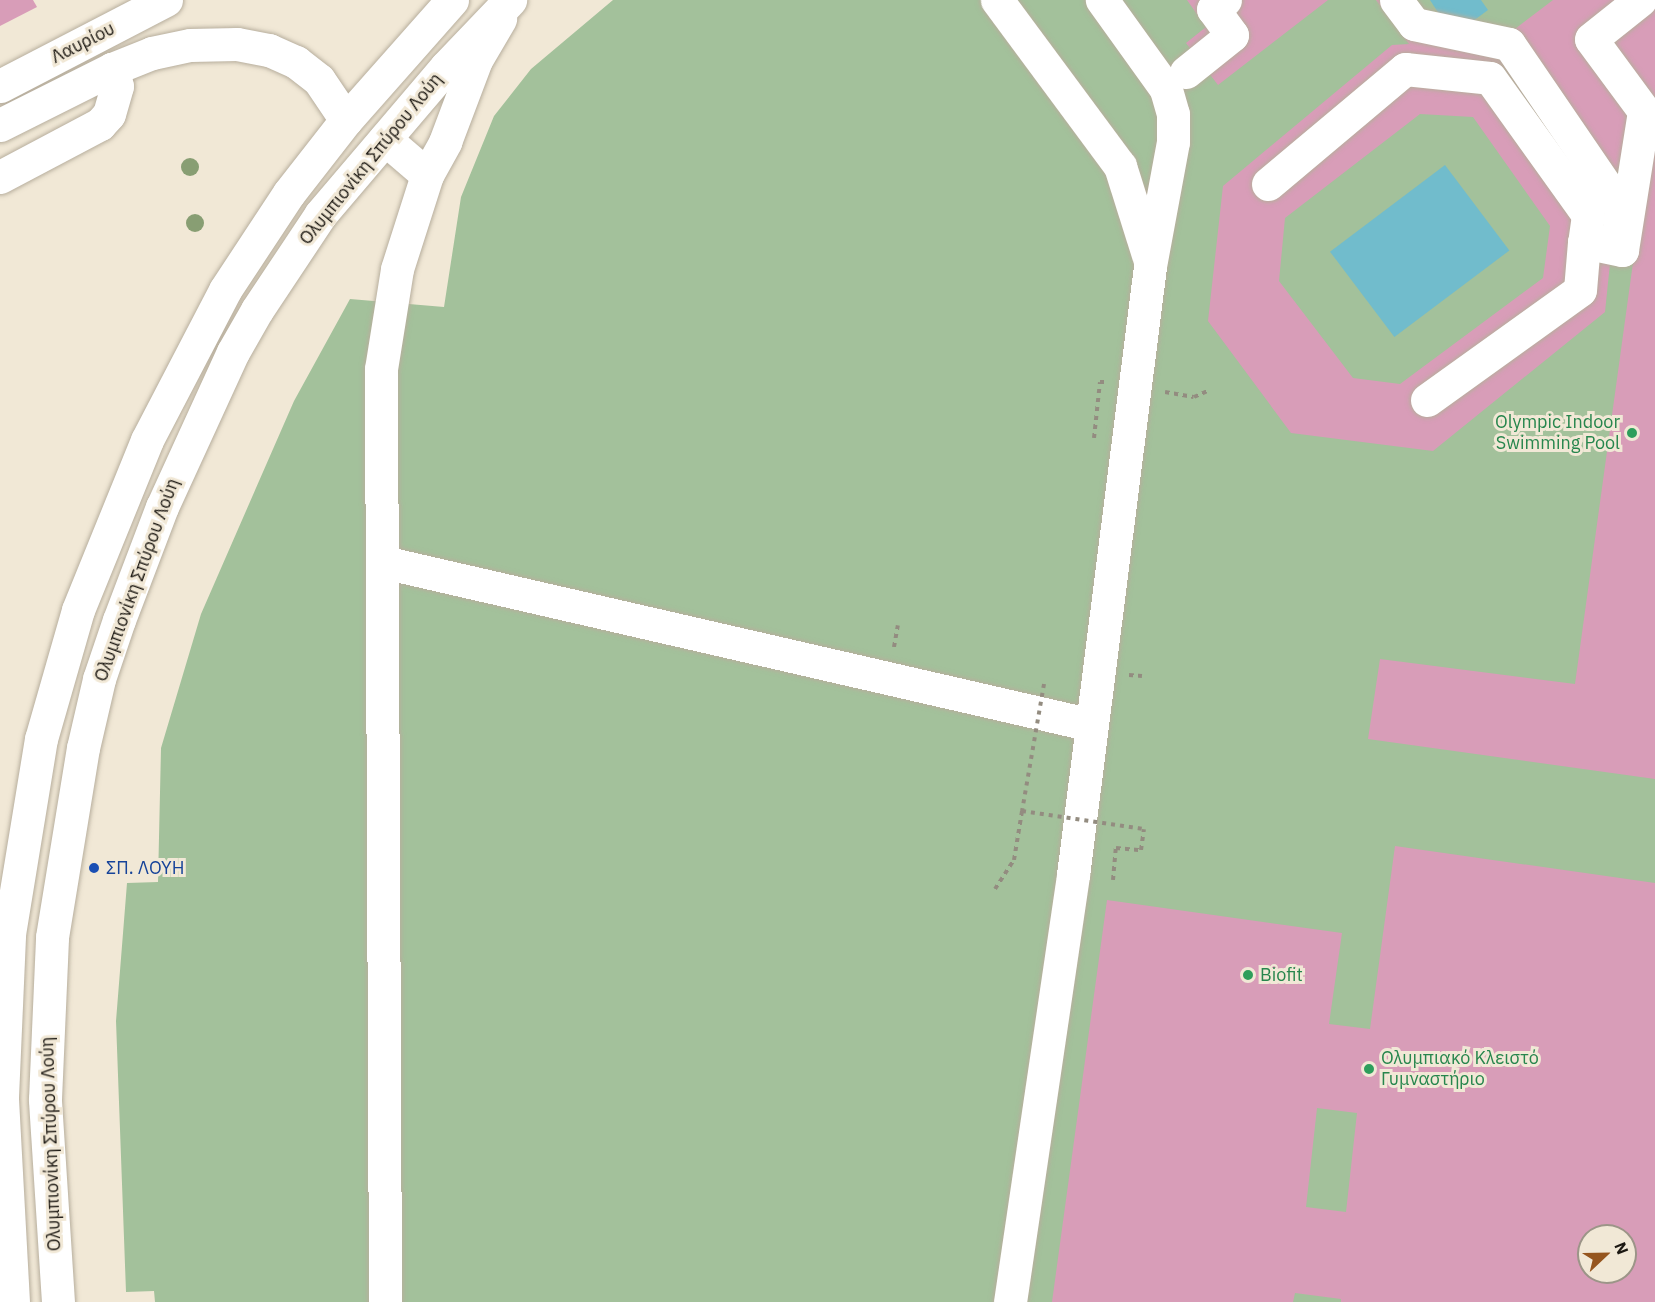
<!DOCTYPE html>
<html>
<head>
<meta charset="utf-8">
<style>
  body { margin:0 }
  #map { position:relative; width:1655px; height:1302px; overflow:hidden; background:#f1e8d6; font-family:"IBM Plex Sans",sans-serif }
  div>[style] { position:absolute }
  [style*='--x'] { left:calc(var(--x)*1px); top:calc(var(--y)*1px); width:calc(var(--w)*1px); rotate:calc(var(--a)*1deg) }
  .green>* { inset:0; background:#a3c19b }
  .water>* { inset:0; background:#71bccc; transform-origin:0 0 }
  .building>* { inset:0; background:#d89db8 }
  .path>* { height:4px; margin-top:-2px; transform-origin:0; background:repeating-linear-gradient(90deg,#938c80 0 4.5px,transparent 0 9px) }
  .roads { filter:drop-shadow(0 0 2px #b7ae9d) drop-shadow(0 0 2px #b7ae9d) }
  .minor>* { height:33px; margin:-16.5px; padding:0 16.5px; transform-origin:16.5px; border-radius:16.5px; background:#fff }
  .major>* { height:33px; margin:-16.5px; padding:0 16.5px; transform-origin:16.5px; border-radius:16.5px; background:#fff }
  .path-bridge>* { height:4px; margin-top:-2px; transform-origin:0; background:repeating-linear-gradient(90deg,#938c80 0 4.5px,transparent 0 9px) }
  .trees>* { width:18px; height:18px; margin:-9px; border-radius:50%; background:#889e73 }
  .dots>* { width:16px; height:16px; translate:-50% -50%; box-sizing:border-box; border:3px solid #f1e8d6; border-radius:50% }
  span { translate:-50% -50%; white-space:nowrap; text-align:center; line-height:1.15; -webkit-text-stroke:6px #f1e8d6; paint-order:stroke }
  .street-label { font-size:18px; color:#1c1812 }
  .leisure-label { font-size:18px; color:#27864d }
  .right { translate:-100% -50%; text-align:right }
  .left { translate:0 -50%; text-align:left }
  .transit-label { font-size:18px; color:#164399 }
  .north { position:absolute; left:1577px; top:1224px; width:60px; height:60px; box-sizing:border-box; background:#f1e8d6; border:2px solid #9c9588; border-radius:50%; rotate:68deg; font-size:16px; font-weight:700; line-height:24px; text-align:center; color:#1c1812 }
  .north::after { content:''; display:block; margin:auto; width:21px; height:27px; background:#95551e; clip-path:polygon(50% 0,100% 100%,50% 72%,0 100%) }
</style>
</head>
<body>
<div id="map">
  <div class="green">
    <i style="clip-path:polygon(evenodd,613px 0,1655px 0,1655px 1302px,155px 1302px,154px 1291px,126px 1292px,116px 1021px,127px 883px,158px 882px,161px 748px,201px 614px,294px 401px,350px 299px,444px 307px,461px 197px,494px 116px,531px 69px,613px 0,1589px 1236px,1625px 1236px,1625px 1272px,1589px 1272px,1589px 1236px)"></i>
  </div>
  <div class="water">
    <i style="clip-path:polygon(1430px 0,1481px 0,1488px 10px,1453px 36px)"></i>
    <i style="left:1445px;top:165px;width:107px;height:144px;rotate:53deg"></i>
  </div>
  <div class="building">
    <i style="clip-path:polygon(0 0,33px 0,37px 7px,0 26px)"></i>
    <i style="clip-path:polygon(1187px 0,1328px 0,1218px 85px,1186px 43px,1206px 27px)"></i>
    <i style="clip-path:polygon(evenodd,1376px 0,1409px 0,1436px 39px,1490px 48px,1553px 0,1655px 0,1655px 779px,1368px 739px,1380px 659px,1575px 684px,1639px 219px,1615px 215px,1605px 312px,1433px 451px,1291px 433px,1208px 321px,1223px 186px,1392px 45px,1409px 44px,1376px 0,1420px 114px,1473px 117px,1550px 226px,1543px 278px,1400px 384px,1353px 378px,1279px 281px,1285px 218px,1420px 114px)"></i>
    <i style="clip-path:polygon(evenodd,1395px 846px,1655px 883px,1655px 1302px,1341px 1302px,1341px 1299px,1295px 1293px,1293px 1302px,1052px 1302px,1107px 900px,1342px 933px,1329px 1024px,1370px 1029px,1395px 846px,1317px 1108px,1357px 1113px,1346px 1212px,1306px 1207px,1317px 1108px,1395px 846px,1589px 1236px,1625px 1236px,1625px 1272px,1589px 1272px,1589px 1236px)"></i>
  </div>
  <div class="path">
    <i style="--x:1165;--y:392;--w:29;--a:10"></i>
    <i style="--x:1194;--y:397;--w:17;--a:-24"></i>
    <i style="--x:1094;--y:438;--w:56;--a:-83.9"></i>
    <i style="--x:1100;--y:382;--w:5;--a:0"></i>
    <i style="--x:894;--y:647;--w:22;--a:-80"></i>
    <i style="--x:1129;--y:675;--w:13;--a:4"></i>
    <i style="--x:1113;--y:880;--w:32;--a:-85"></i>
    <i style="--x:1116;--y:848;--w:25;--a:5"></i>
    <i style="--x:1141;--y:850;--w:21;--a:-82"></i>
    <i style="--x:995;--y:889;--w:35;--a:-57"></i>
    <i style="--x:1014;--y:860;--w:50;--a:-80.7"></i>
  </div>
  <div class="roads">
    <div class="minor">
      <i style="--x:997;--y:0;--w:207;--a:53.5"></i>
      <i style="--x:1120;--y:166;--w:93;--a:72.5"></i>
      <i style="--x:1396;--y:0;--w:30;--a:53"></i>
      <i style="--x:1414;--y:24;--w:97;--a:11.9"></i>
      <i style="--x:1509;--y:44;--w:199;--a:55.7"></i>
      <i style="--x:1621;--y:208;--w:20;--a:96"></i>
      <i style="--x:1186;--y:72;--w:59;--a:-38.8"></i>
      <i style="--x:1232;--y:35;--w:32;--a:-126"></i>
      <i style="--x:1213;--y:9;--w:15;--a:-37"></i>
      <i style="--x:0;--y:86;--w:187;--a:-27.4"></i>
      <i style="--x:0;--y:125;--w:125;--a:-26.6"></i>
      <i style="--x:112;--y:69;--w:43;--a:-21.8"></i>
      <i style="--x:152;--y:53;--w:39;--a:-12"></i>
      <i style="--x:190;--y:45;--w:47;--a:-1.2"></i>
      <i style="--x:237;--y:44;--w:33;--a:11"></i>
      <i style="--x:269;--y:50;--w:30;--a:24"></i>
      <i style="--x:296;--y:62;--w:29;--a:38"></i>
      <i style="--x:319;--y:80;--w:48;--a:56"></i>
      <i style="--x:385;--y:139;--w:55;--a:40.6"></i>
      <i style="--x:0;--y:177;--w:113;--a:-27.9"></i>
      <i style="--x:100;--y:124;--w:13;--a:-48"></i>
      <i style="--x:109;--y:114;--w:29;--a:-74"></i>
      <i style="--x:117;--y:86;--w:18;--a:-106"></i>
      <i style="--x:1268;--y:184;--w:179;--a:-40"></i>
      <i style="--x:1405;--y:69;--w:85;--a:6"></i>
      <i style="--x:1490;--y:78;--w:168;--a:54.4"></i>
      <i style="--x:1588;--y:215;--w:27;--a:98"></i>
      <i style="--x:1584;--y:242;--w:39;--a:12"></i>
      <i style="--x:1622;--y:250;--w:141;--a:-81"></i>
      <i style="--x:1644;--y:111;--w:89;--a:-126.4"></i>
      <i style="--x:1591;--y:39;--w:63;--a:-38.5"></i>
      <i style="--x:1427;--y:400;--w:188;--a:-35.7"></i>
      <i style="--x:1580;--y:290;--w:48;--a:-85.2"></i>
      <i style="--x:383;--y:562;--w:727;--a:12.95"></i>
      <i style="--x:385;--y:1302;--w:933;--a:-90.25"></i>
      <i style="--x:381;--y:369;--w:101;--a:-80.9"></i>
      <i style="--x:397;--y:269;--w:99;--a:-72.3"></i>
      <i style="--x:427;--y:175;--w:38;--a:-61"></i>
      <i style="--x:445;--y:142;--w:88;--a:-69.3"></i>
      <i style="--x:476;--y:60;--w:48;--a:-59.7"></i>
      <i style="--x:1010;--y:1302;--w:432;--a:-81.6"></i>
      <i style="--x:1073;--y:875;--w:614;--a:-82.79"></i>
      <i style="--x:1150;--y:266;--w:126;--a:-79.5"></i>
      <i style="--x:1173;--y:142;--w:28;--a:-90"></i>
      <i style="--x:1173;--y:114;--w:26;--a:-106"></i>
      <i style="--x:1166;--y:89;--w:110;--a:-125.7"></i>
    </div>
    <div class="major">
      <i style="--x:13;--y:1302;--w:205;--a:-93.1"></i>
      <i style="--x:2;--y:1097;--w:163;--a:-87.5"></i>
      <i style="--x:9;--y:934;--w:198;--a:-80.7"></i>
      <i style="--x:41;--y:739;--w:134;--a:-74"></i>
      <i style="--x:78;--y:610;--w:183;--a:-67.9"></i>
      <i style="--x:147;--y:440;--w:169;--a:-62.5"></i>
      <i style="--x:225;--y:290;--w:116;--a:-56.6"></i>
      <i style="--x:289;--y:193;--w:93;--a:-52"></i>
      <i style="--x:346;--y:120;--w:160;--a:-48.5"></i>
      <i style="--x:58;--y:1302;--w:203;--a:-93.7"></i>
      <i style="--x:45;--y:1099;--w:162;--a:-87.5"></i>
      <i style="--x:52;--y:937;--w:192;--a:-80.7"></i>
      <i style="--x:83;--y:748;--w:71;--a:-76.9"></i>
      <i style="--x:99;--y:679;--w:62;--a:-71.3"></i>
      <i style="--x:119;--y:620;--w:121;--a:-69.2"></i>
      <i style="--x:162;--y:507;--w:170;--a:-65.4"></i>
      <i style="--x:233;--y:352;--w:48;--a:-60.3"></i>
      <i style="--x:257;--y:310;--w:114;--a:-56.4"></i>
      <i style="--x:320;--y:215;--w:194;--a:-49.6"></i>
      <i style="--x:446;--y:67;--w:93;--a:-46.3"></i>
    </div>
  </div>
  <div class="path-bridge">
    <i style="--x:1044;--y:684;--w:129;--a:99.8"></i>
    <i style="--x:1022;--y:811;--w:123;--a:8.4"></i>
  </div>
  <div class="trees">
    <i style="left:190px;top:167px"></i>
    <i style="left:195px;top:223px"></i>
  </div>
  <div class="dots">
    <i style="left:1632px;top:433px;background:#2e9e5b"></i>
    <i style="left:94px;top:868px;background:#1a4fb4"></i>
    <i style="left:1248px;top:975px;background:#2e9e5b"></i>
    <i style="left:1369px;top:1069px;background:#2e9e5b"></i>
  </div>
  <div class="street-label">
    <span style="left:83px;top:43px;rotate:-27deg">Λαυρίου</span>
    <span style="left:371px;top:159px;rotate:-51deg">Ολυμπιονίκη Σπύρου Λούη</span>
    <span style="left:137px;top:580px;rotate:-70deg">Ολυμπιονίκη Σπύρου Λούη</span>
    <span style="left:51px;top:1144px;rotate:-92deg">Ολυμπιονίκη Σπύρου Λούη</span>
  </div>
  <div class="leisure-label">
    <span class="right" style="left:1620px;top:433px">Olympic Indoor<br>Swimming Pool</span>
    <span class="left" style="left:1260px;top:975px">Biofit</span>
    <span class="left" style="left:1381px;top:1069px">Ολυμπιακό Κλειστό<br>Γυμναστήριο</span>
  </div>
  <div class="transit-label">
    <span class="left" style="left:106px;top:868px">ΣΠ. ΛΟΥΗ</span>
  </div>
  <div class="north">N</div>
</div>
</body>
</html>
